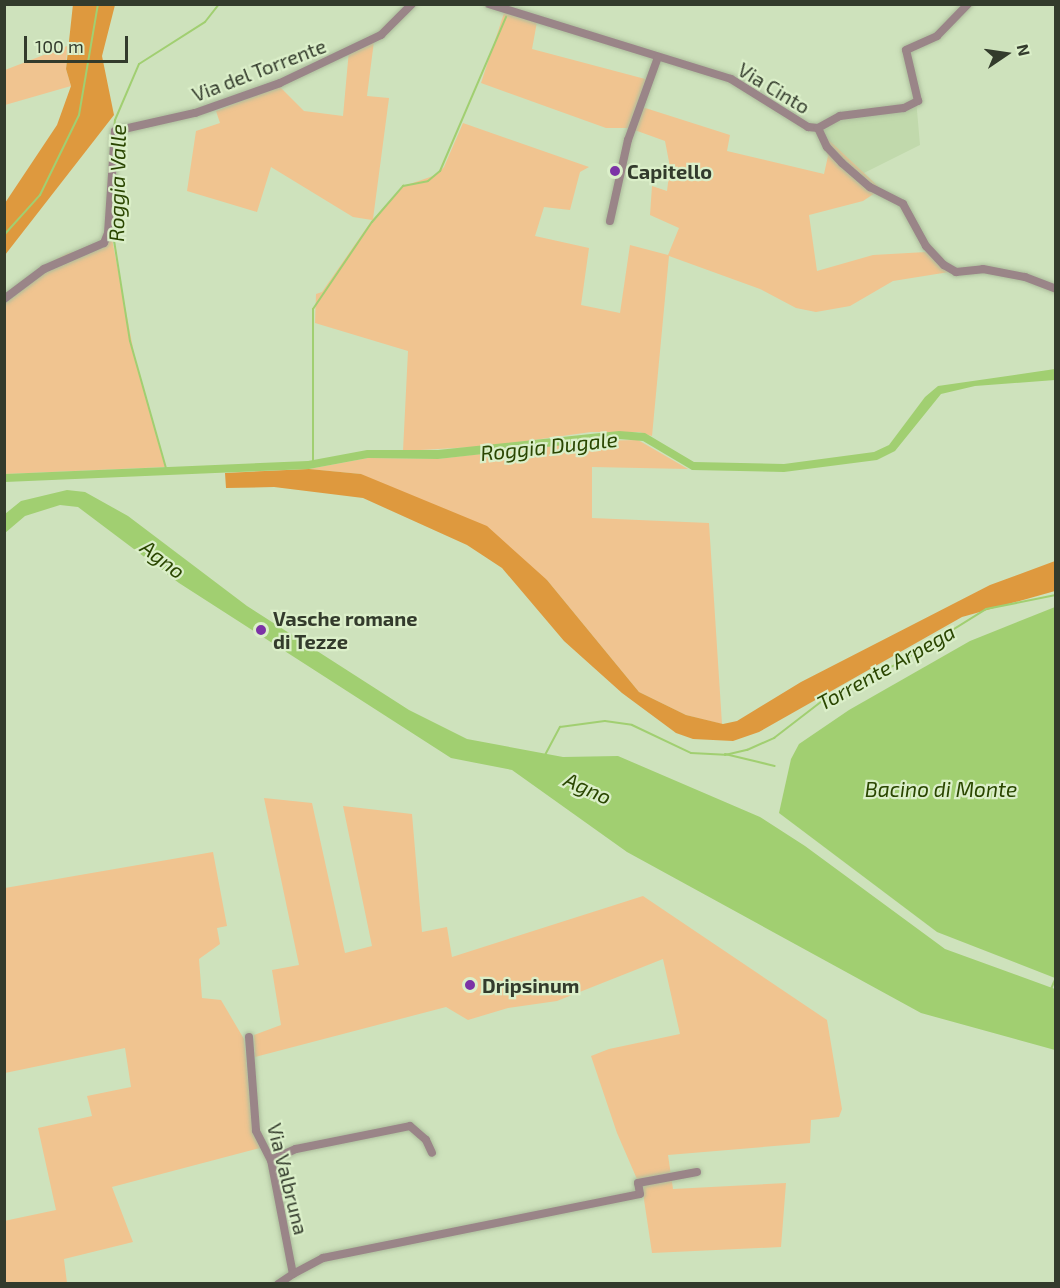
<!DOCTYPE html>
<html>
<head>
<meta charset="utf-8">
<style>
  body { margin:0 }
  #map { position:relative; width:1060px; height:1288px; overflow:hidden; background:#cee2bc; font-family:"Exo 2",sans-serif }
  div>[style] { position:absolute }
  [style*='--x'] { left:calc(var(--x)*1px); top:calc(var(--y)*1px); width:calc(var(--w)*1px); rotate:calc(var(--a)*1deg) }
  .built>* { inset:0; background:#c1d9ac }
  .green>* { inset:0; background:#f0c490 }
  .forest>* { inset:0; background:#de993e }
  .water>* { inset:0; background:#a1cf71 }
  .stream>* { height:2px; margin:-1px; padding:0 1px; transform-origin:1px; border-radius:1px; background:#a1cf71 }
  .roads { filter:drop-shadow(0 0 2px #acbd9c) drop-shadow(0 0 2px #acbd9c) }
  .minor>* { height:8px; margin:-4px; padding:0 4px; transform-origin:4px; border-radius:4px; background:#9a8588 }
  .dots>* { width:16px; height:16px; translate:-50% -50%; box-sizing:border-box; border:3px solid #dbefc9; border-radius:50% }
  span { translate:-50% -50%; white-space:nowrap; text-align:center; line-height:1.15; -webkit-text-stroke:4.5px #dbefc9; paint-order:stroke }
  .street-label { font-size:20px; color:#333b2c }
  .poi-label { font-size:20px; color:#333b2c; font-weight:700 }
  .left { translate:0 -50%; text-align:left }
  .water-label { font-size:21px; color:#2a4600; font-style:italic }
  .frame { position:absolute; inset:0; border:6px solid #333b2c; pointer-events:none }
  .north { position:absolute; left:976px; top:24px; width:60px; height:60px; -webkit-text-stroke:4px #dbefc9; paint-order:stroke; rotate:77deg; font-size:16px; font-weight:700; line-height:24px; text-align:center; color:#333b2c }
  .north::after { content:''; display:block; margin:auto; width:21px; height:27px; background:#333b2c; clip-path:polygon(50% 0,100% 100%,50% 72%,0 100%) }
  .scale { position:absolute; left:24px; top:36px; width:104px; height:27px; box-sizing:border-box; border:3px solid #333b2c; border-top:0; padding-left:8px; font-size:18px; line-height:21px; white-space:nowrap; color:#333b2c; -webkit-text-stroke:4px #dbefc9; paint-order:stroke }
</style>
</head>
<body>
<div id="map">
  <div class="built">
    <i style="clip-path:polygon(916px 99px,920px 145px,862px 174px,818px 130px,837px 113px,906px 105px)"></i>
  </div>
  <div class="green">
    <i style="clip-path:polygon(504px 13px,537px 22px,532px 49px,649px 80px,639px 106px,730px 135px,727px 151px,824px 174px,828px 156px,818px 130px,881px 189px,863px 201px,809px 215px,817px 271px,873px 255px,926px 252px,949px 272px,893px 281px,850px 306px,816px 312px,796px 308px,760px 289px,669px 256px,652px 436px,639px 432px,591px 432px,490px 446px,403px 451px,408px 351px,315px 323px,316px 294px,322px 292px,372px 220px,353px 217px,271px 167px,257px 212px,187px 191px,196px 131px,220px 123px,216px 111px,279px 86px,304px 111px,343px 116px,349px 50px,374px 41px,367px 96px,389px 98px,373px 219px,404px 186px,436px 175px,444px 167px,463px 123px,589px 167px,580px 172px,570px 210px,544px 207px,535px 236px,589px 248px,581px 305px,620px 313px,630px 245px,668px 255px,679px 228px,650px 215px,652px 186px,667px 191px,670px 167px,665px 141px,629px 128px,606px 128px,481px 83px)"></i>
    <i style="clip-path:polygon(67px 46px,66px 69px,71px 86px,5px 105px,5px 70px)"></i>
    <i style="clip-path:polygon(111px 234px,135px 358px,165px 467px,5px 474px,5px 295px,45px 265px,68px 253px,95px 247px)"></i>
    <i style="clip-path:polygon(638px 440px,688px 469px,592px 467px,592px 518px,709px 523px,722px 724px,686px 715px,639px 692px,547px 580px,361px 474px,309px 469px,368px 458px,438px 459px,592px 441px)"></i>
    <i style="clip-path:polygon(264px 798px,312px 803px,345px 953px,372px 946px,343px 806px,412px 814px,422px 932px,447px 927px,452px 957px,643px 896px,827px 1020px,842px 1109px,839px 1117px,811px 1120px,810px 1143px,668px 1155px,673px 1189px,786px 1183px,781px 1247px,652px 1253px,643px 1193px,617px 1133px,591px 1056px,609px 1049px,680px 1034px,663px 959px,557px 1001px,508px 1008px,468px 1020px,446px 1007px,255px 1057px,254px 1035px,281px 1025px,272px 970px,299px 965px)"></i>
    <i style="clip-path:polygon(213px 852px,227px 926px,217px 928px,220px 944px,199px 959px,202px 998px,221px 1000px,244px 1039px,253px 1132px,260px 1148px,112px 1187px,133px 1242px,64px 1259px,67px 1283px,5px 1283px,4px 1221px,56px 1210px,38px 1128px,92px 1116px,87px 1096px,131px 1087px,125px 1048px,5px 1073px,5px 888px)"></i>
  </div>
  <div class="forest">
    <i style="clip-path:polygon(73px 4px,115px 5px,102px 56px,114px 115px,5px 255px,5px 203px,57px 125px,71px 86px,66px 69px)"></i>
    <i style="clip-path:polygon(309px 469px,361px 474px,487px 526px,547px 580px,639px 692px,686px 715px,723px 724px,737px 721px,801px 682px,990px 585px,1055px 561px,1055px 591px,962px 617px,759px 732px,733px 741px,693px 739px,676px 733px,622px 693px,564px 641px,502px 568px,467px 545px,363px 498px,274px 487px,226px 488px,225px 473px)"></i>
  </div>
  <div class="water">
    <i style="clip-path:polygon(1055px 369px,1055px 380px,975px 386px,941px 394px,895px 451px,877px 460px,784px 472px,692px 470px,643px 441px,619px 439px,438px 459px,368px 458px,309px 469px,5px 482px,5px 474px,308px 461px,367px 450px,438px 450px,619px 431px,645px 433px,694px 462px,784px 464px,874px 452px,889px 445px,925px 397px,938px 386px)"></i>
    <i style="clip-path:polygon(67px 490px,85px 492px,128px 516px,247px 606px,409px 710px,467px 739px,563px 757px,618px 756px,760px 817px,805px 846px,945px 949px,1055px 989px,1055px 1050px,921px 1013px,627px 852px,512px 770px,451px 758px,179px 583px,78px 507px,60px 505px,25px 516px,5px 533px,5px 514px,21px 501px)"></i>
    <i style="clip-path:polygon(1055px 607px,1056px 607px,1055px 978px,937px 932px,779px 813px,791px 759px,799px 744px,849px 710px,970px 641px)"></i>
  </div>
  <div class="stream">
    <i style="--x:114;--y:129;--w:9;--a:-84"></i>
    <i style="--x:115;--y:120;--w:61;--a:-66.8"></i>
    <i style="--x:139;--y:64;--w:78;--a:-32.5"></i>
    <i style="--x:205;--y:22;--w:23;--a:-52"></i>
    <i style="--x:113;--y:210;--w:24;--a:90"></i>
    <i style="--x:113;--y:234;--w:108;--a:81"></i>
    <i style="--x:130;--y:341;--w:132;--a:74.2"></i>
    <i style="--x:4;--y:235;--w:54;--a:-48"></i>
    <i style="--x:40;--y:195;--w:89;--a:-64"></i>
    <i style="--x:79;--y:115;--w:113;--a:-80.3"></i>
    <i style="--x:313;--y:461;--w:152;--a:-90"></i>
    <i style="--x:313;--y:309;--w:105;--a:-55.9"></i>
    <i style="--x:372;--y:222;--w:48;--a:-49.3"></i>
    <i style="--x:403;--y:186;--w:25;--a:-11"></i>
    <i style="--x:428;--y:181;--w:16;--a:-40"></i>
    <i style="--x:440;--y:171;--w:168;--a:-66.8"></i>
    <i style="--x:725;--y:754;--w:51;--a:13.5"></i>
    <i style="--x:545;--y:755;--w:32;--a:-62"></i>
    <i style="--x:560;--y:727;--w:45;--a:-7.6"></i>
    <i style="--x:605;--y:721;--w:27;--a:8"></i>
    <i style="--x:632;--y:725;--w:65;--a:25.4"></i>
    <i style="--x:691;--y:753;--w:34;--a:3"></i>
    <i style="--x:725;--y:755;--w:23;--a:-13"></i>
    <i style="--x:747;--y:750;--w:30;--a:-24"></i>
    <i style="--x:774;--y:738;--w:66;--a:-37.6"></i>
    <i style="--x:826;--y:698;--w:83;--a:-25.6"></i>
    <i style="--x:901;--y:662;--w:100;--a:-31.9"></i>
    <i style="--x:986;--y:609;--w:71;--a:-11.3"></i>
    <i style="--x:1051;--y:989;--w:13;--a:-67"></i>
  </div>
  <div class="roads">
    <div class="minor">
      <i style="--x:489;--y:4;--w:253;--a:17.2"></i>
      <i style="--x:731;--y:79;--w:91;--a:31.9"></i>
      <i style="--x:808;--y:127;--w:10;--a:6"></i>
      <i style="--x:818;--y:128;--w:25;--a:-29"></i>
      <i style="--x:840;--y:116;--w:64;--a:-7.1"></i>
      <i style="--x:904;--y:108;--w:16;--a:-27"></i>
      <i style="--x:918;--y:101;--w:52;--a:-103.2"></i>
      <i style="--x:906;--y:50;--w:34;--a:-24"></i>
      <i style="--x:937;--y:36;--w:45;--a:-45.9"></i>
      <i style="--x:818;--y:128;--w:21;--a:65"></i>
      <i style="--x:827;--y:147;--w:22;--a:47"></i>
      <i style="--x:842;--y:163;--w:37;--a:41"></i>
      <i style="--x:870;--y:187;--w:37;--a:27"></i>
      <i style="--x:903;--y:204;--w:48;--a:61.3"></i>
      <i style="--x:926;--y:246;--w:26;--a:47"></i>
      <i style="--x:944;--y:265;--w:14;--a:30"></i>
      <i style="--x:956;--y:272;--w:27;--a:-6"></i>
      <i style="--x:983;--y:269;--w:43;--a:10.8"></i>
      <i style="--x:1025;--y:277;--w:33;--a:21"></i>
      <i style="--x:610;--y:221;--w:83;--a:-77.5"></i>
      <i style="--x:628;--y:140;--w:88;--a:-70.1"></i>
      <i style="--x:4;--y:299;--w:50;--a:-36.9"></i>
      <i style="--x:44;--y:269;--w:65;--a:-23.4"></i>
      <i style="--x:104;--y:243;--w:11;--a:-68"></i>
      <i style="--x:108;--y:233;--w:102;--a:-86.1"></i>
      <i style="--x:115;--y:131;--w:82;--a:-12.7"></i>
      <i style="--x:195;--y:113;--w:90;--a:-19.4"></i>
      <i style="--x:280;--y:83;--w:112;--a:-25.4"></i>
      <i style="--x:381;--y:35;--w:44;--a:-45"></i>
      <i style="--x:249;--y:1037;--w:94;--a:85.7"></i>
      <i style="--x:256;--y:1131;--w:33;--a:63"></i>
      <i style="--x:271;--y:1160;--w:116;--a:79.1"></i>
      <i style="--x:293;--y:1274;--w:18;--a:146"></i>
      <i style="--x:271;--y:1160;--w:27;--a:-24"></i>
      <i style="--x:296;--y:1149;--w:116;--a:-11.4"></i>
      <i style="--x:410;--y:1126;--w:21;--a:41"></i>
      <i style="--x:426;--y:1140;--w:14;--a:65"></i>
      <i style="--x:293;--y:1274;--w:34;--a:-28"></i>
      <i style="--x:323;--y:1258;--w:323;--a:-11.4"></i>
      <i style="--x:640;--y:1194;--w:11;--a:-100"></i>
      <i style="--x:638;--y:1183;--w:60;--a:-10.6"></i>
    </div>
  </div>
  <div class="dots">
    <i style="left:615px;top:171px;background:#7c33a6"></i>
    <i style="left:261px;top:630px;background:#7c33a6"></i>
    <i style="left:470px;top:985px;background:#7c33a6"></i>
  </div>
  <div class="street-label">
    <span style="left:259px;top:70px;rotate:-21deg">Via del Torrente</span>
    <span style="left:774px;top:88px;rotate:31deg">Via Cinto</span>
    <span style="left:288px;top:1179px;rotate:76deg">Via Valbruna</span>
  </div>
  <div class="poi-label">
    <span class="left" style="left:627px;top:171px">Capitello</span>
    <span class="left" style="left:273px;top:630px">Vasche romane<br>di Tezze</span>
    <span class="left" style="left:482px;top:985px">Dripsinum</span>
  </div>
  <div class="water-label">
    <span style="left:117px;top:183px;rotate:-89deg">Roggia Valle</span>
    <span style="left:549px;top:446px;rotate:-6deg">Roggia Dugale</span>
    <span style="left:163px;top:559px;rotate:37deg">Agno</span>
    <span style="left:886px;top:667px;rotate:-29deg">Torrente Arpega</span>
    <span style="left:588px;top:788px;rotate:24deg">Agno</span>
    <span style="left:941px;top:789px">Bacino di Monte</span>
  </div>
  <div class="frame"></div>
  <div class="north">N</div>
  <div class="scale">100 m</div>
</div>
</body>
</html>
